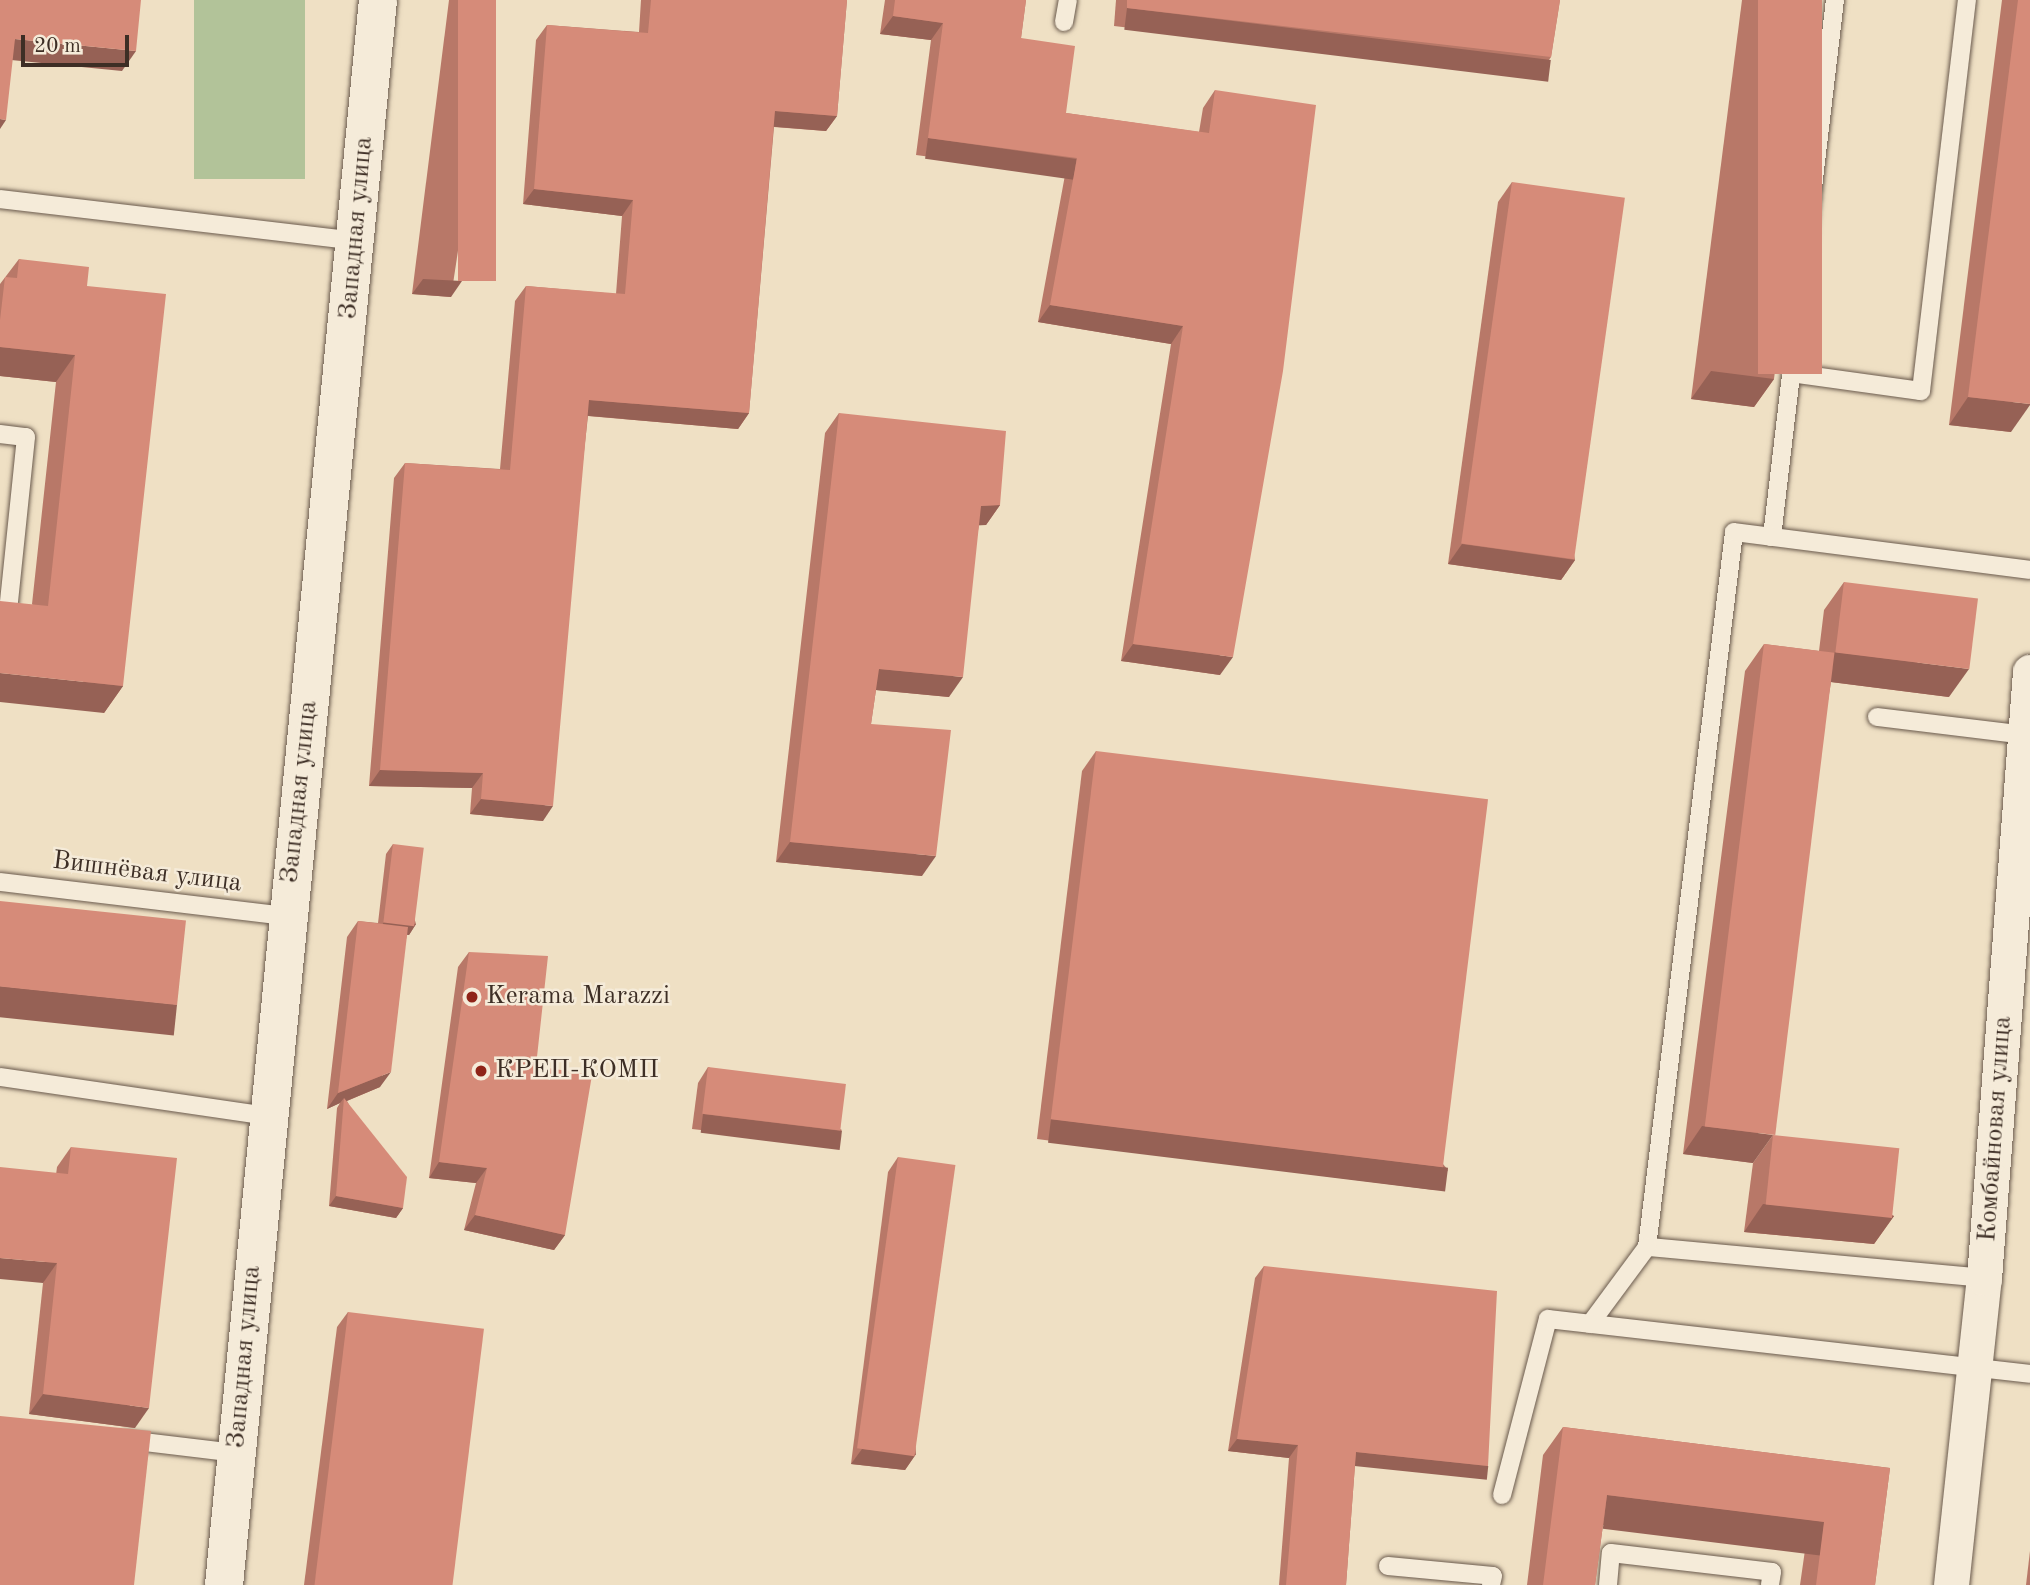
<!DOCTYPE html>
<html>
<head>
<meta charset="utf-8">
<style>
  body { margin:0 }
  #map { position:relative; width:2030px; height:1585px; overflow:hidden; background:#efe0c4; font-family:"Old Standard TT",serif }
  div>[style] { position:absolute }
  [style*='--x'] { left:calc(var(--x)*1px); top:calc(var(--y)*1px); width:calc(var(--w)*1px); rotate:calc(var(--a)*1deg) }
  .green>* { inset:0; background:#b2c399; transform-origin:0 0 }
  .roads { filter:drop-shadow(0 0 2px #6a5a4d) drop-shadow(0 0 2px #6a5a4d) }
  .lane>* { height:18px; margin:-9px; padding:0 9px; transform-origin:9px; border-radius:9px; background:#f5ebd9 }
  .street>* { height:35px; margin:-17.5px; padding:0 17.5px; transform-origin:17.5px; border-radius:17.5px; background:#f5ebd9 }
  .secondary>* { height:38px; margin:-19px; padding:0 19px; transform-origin:19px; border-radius:19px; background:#f5ebd9 }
  .wall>* { inset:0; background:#b87868 }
  .shaded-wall>* { inset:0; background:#966155; transform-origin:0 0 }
  .building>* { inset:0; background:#d68b79; transform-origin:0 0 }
  .dots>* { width:19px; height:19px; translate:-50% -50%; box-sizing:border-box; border:4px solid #f5ebd9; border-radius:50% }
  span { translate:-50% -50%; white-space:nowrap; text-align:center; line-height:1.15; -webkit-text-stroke:5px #f5ebd9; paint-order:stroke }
  .street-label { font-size:26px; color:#3d2e25 }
  .poi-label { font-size:26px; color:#3d2e25 }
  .left { translate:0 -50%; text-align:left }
  .scale { position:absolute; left:21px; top:35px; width:108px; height:32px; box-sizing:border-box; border:4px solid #3d2e25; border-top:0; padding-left:9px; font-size:21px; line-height:24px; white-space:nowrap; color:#3d2e25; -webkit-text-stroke:5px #f5ebd9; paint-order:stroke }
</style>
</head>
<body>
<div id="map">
  <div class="green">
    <i style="left:194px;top:0;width:111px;height:179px"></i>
  </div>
  <div class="roads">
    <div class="lane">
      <i style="--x:1064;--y:22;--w:22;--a:-80"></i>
      <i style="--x:0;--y:199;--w:358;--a:6.7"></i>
      <i style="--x:1791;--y:373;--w:131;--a:7.9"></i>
      <i style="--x:1921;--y:391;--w:394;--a:-83.3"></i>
      <i style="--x:0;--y:434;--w:26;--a:7"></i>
      <i style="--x:26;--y:437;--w:174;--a:95.9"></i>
      <i style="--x:8;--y:610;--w:8;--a:180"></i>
      <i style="--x:1772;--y:537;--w:541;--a:-83.31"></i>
      <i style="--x:1877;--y:717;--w:149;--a:6.9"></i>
      <i style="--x:0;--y:882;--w:289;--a:6.8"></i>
      <i style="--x:0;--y:1077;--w:271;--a:8.3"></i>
      <i style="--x:1984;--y:1278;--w:338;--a:-174.7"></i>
      <i style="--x:1647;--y:1247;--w:720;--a:-83.06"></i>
      <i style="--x:1734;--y:532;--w:298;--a:7.3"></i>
      <i style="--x:1590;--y:1324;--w:96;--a:-53.5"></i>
      <i style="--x:127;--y:1440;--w:110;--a:6.8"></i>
      <i style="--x:1502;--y:1495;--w:182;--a:-75.4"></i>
      <i style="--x:1548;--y:1319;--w:485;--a:6.5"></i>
      <i style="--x:1388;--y:1566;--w:105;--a:5.4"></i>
      <i style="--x:1493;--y:1576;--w:9;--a:103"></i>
      <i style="--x:1608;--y:1585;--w:32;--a:-85"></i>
      <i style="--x:1611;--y:1553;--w:162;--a:6.7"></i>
      <i style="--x:1772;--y:1572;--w:13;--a:99"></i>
    </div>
    <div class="street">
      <i style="--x:1951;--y:1585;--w:309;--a:-83.9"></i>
      <i style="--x:1984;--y:1278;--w:608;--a:-85.66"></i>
    </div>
    <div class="secondary">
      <i style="--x:224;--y:1585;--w:1592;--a:-84.45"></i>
    </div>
  </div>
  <div class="wall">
    <i style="clip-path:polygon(449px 0,496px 0,451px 297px,412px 294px)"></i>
    <i style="clip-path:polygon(641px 0,847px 0,837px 116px,826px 131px,774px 127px,749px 413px,738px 429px,588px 416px,543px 821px,470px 814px,472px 788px,369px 786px,394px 478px,405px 463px,500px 469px,515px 301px,526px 286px,616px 294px,622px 216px,523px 204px,536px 40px,547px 25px,639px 32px)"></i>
    <i style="clip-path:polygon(885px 0,1026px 0,1021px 38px,1066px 113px,1199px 132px,1203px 108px,1215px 90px,1220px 675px,1121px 661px,1171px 344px,1038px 322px,1065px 175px,916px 155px,931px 40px,880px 34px)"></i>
    <i style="clip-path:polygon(1116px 0,1560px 0,1551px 57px,1538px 76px,1114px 26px)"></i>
    <i style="clip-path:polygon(1742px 0,1822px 0,1774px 379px,1754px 407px,1691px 399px)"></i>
    <i style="clip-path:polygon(2002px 0,2030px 0,2011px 432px,1949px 425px)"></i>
    <i style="clip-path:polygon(1512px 182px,1575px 560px,1561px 580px,1448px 564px,1498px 202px)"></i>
    <i style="clip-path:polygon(19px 259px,87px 286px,123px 686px,104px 713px,32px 604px,56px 382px,0 376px,0 284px)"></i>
    <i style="clip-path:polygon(839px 413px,1000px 505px,986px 525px,979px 525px,949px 697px,876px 690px,871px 724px,922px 876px,776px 862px,825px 433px)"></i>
    <i style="clip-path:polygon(1844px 582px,1949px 697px,1831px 682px,1753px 1163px,1683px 1154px,1745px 671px,1764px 644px,1819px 651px,1824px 610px)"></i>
    <i style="clip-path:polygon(1096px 751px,1448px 1170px,1434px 1190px,1037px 1139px,1082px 771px)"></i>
    <i style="clip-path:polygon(393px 844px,416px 924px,409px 935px,407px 934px,380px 1087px,347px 1101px,403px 1208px,396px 1218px,329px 1206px,337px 1108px,340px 1103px,327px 1109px,347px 937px,358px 921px,378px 923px,386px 854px)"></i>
    <i style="clip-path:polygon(469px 952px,536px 1066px,565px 1235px,554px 1250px,464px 1230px,476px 1183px,429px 1178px,458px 967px)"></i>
    <i style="clip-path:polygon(708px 1067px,842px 1130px,831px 1145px,692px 1129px,698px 1083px)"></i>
    <i style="clip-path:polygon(1773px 1135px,1894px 1216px,1874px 1244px,1744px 1232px,1753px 1163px)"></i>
    <i style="clip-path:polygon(71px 1147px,135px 1428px,29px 1414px,43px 1283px,57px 1167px)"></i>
    <i style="clip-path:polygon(898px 1157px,916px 1454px,905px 1470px,851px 1464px,888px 1172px)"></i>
    <i style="clip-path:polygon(1264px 1266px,1488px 1466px,1479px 1478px,1355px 1465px,1346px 1585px,1279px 1585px,1289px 1458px,1228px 1451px,1255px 1278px)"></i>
    <i style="clip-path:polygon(348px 1312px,451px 1585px,304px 1585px,337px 1327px)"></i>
    <i style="clip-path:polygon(1563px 1427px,1890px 1468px,1875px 1585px,1800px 1585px,1805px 1550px,1603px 1525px,1595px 1585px,1527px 1585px,1543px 1455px)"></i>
    <i style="clip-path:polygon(2030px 1551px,2030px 1585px,2026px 1585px)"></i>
  </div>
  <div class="shaded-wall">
    <i style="left:1127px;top:8px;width:427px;height:22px;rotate:7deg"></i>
    <i style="clip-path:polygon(893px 16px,943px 23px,931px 40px,880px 34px)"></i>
    <i style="clip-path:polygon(15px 39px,136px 51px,122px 71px,1px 59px)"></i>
    <i style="clip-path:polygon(775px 111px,837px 116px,826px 131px,765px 126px)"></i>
    <i style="clip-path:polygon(0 119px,6px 120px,0 129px)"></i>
    <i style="left:928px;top:138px;width:150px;height:21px;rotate:8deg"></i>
    <i style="clip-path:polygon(534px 189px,633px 200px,622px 216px,523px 204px)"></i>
    <i style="clip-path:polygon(423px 279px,462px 281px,451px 297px,412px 294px)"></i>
    <i style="clip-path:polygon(1050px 305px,1183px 326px,1171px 344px,1038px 322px)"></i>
    <i style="clip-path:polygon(0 347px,75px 355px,56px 382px,0 376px)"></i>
    <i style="clip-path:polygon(1711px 371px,1774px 379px,1754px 407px,1691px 399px)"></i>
    <i style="clip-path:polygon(1968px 397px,2030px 404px,2030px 405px,2011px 432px,1949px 425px)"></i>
    <i style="clip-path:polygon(589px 400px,749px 413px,738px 429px,578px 415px)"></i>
    <i style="clip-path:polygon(1000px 505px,986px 525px,967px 526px,981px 506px)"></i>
    <i style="clip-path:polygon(1462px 544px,1575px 560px,1561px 580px,1448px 564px)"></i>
    <i style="clip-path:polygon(1133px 644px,1233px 657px,1220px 675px,1121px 661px)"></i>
    <i style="clip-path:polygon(1835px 652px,1969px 669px,1949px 697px,1815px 680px)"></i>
    <i style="clip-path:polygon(879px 669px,963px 677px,949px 697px,865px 689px)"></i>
    <i style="clip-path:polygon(0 673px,123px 686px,104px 713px,0 702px)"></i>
    <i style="clip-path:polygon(380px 770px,483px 773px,472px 788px,369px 786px)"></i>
    <i style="clip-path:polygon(481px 799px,553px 806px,543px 821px,470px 814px)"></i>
    <i style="clip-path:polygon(790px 842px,936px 856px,922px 876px,776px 862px)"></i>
    <i style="clip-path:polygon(384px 922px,416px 924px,409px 935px,377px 933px)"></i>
    <i style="left:0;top:986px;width:178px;height:31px;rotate:6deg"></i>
    <i style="clip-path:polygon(391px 1072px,380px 1087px,344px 1102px,344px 1098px,340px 1103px,327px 1109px,338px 1093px)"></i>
    <i style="left:703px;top:1114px;width:140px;height:19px;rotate:7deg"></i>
    <i style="left:1051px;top:1119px;width:400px;height:24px;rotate:7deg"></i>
    <i style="clip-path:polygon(1702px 1126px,1773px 1135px,1753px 1163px,1683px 1154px)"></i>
    <i style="clip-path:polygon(439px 1162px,487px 1168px,476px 1183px,429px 1178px)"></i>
    <i style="clip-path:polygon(336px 1196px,403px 1208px,396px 1218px,329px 1206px)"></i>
    <i style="clip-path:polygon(1763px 1204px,1894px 1216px,1874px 1244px,1744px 1232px)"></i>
    <i style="clip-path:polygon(475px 1215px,565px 1235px,554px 1250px,464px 1230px)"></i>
    <i style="clip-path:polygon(0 1258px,57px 1263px,43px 1283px,0 1279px)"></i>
    <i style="clip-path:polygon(43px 1394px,149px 1408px,135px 1428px,29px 1414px)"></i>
    <i style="clip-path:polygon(1237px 1439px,1298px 1445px,1289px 1458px,1228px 1451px)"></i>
    <i style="clip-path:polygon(862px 1449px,916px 1454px,905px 1470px,851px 1464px)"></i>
    <i style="left:1356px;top:1452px;width:133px;height:14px;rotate:6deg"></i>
    <i style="left:1607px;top:1495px;width:219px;height:34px;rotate:7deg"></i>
  </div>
  <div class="building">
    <i style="clip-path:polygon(0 0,141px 0,136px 51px,15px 39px,6px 120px,0 119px)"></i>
    <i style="left:458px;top:0;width:38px;height:281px"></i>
    <i style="clip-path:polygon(651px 0,847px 0,837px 116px,775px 111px,749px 413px,589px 400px,553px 806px,481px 799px,483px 773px,380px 770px,405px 463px,510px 470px,526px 286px,625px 294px,633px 200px,534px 189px,547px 25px,648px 33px)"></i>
    <i style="clip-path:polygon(895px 0,1026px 0,1021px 38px,1075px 46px,1066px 113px,1209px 133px,1215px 90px,1316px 105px,1283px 371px,1233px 657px,1133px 644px,1183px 326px,1050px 305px,1077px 158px,928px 138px,943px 23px,893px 16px)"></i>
    <i style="clip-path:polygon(1127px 0,1560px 0,1551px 57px,1127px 8px)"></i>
    <i style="left:1758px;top:0;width:64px;height:374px"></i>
    <i style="clip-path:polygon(2018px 0,2030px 0,2030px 404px,1968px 397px)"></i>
    <i style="left:1512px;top:182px;width:114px;height:365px;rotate:8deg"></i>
    <i style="clip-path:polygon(19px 259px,89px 267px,87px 286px,166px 294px,123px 686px,0 673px,0 601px,48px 606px,75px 355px,0 347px,0 320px,5px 277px,17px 278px)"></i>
    <i style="clip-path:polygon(839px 413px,1006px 431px,1000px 505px,981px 506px,963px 677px,879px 669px,871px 724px,951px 730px,936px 856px,790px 842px)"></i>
    <i style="left:1844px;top:582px;width:135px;height:71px;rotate:7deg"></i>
    <i style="left:1764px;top:644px;width:71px;height:486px;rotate:7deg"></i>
    <i style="left:1096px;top:751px;width:395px;height:371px;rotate:7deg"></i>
    <i style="left:393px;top:844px;width:31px;height:79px;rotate:7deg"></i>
    <i style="left:0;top:901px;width:187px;height:85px;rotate:6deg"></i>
    <i style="clip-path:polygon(358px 921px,408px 927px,391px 1072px,338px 1093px)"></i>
    <i style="clip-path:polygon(469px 952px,548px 956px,536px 1066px,592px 1075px,565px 1235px,475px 1215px,487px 1168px,439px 1162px)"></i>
    <i style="left:708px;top:1067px;width:139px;height:47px;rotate:7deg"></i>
    <i style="clip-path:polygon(344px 1098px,407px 1177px,403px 1208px,336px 1196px)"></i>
    <i style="left:1773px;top:1135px;width:127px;height:70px;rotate:6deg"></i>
    <i style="clip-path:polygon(71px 1147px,177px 1158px,149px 1408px,43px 1394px,57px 1263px,0 1258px,0 1167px,68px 1174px)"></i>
    <i style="left:898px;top:1157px;width:58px;height:294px;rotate:8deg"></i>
    <i style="clip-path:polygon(1264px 1266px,1497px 1291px,1488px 1466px,1356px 1452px,1346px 1585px,1286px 1585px,1298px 1445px,1237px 1439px)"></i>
    <i style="left:348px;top:1312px;width:137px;height:275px;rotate:7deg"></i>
    <i style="clip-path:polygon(0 1416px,151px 1431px,134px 1585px,0 1585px)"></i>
    <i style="clip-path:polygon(1563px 1427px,1890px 1468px,1875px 1585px,1816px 1585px,1824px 1522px,1607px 1495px,1595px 1585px,1543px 1585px)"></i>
  </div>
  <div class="dots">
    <i style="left:472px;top:997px;background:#8f2418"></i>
    <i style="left:481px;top:1071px;background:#8f2418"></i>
  </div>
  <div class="street-label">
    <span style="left:357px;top:228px;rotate:-85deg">Западная улица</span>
    <span style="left:300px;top:792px;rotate:-84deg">Западная улица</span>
    <span style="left:147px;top:873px;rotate:7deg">Вишнёвая улица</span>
    <span style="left:1996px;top:1129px;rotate:-86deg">Комбайновая улица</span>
    <span style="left:245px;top:1357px;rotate:-85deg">Западная улица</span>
  </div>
  <div class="poi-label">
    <span class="left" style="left:486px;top:997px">Kerama Marazzi</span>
    <span class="left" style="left:495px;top:1071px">КРЕП-КОМП</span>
  </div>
  <div class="scale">20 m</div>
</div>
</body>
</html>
